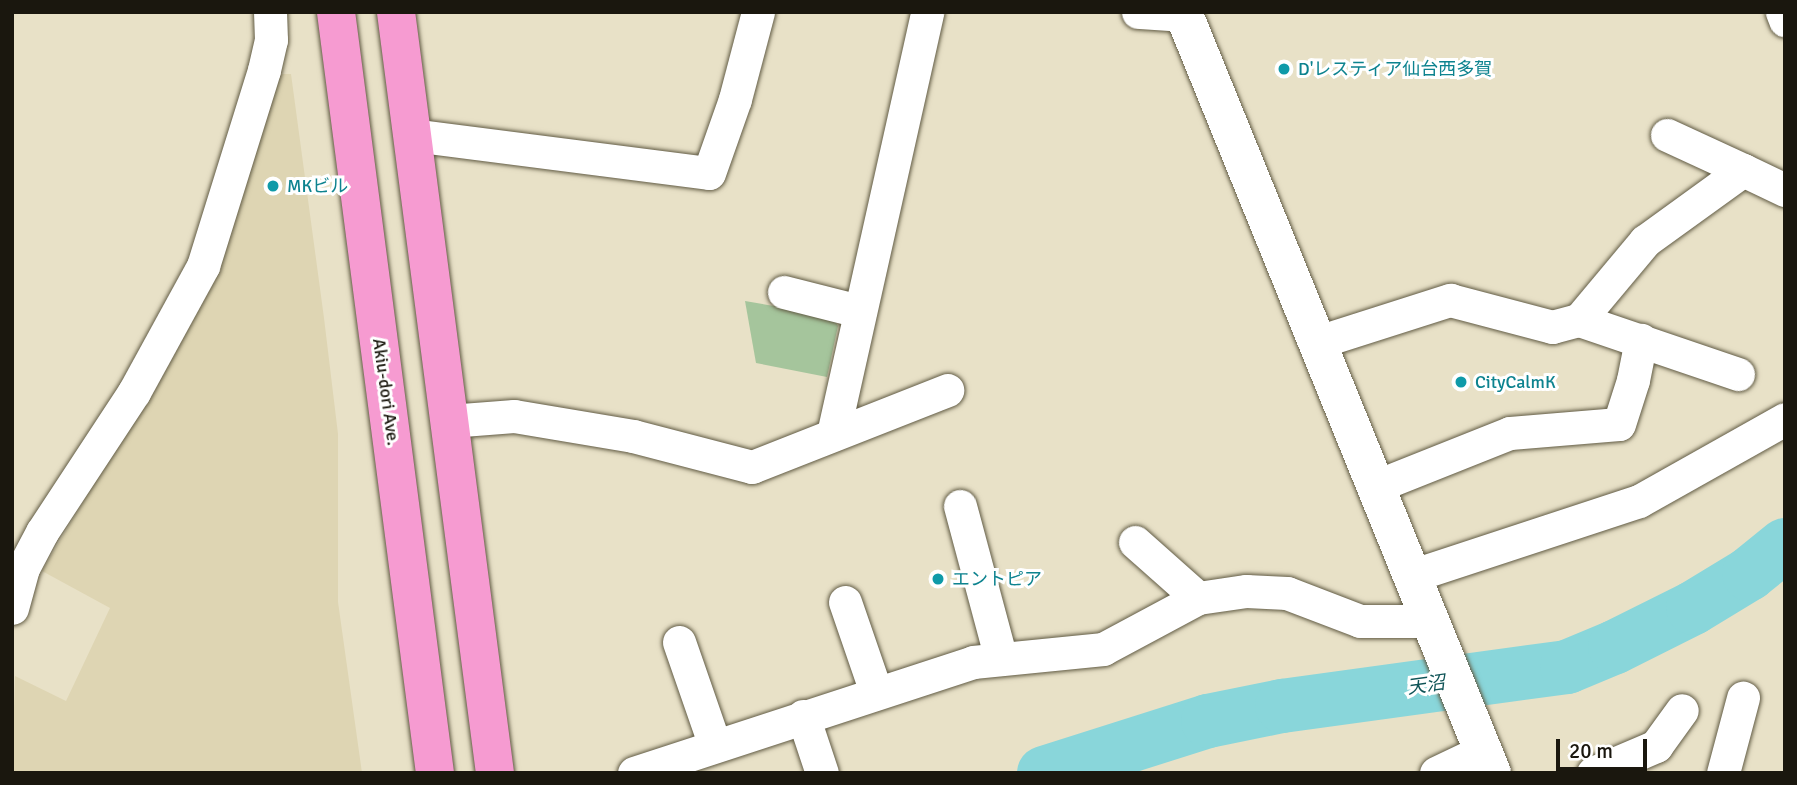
<!DOCTYPE html>
<html>
<head>
<meta charset="utf-8">
<style>
  body { margin:0 }
  #map { position:relative; width:1797px; height:785px; overflow:hidden; background:#e8e1c7; font-family:Signika,"Noto Sans JP",sans-serif }
  div>[style] { position:absolute }
  [style*='--x'] { left:calc(var(--x)*1px); top:calc(var(--y)*1px); width:calc(var(--w)*1px); rotate:calc(var(--a)*1deg) }
  .built>* { inset:0; background:#ded5b3 }
  .green>* { inset:0; background:#a5c59c }
  .river>* { height:54px; margin:-27px; padding:0 27px; transform-origin:27px; border-radius:27px; background:#89d6da }
  .roads { filter:drop-shadow(0 0 2px #615b44) drop-shadow(0 0 2px #615b44) }
  .street>* { height:33px; margin:-16.5px; padding:0 16.5px; transform-origin:16.5px; border-radius:16.5px; background:#fff }
  .secondary>* { height:38px; margin:-19px; padding:0 19px; transform-origin:19px; border-radius:19px; background:#fff }
  .highway>* { height:38px; margin:-19px; padding:0 19px; transform-origin:19px; border-radius:19px; background:#f69bd1 }
  .dots>* { width:19px; height:19px; translate:-50% -50%; box-sizing:border-box; border:4px solid #fff; border-radius:50% }
  span { translate:-50% -50%; white-space:nowrap; text-align:center; line-height:1.15; -webkit-text-stroke:6px #fff; paint-order:stroke }
  .culture-label { font-size:18px; color:#0d838f }
  .left { translate:0 -50%; text-align:left }
  .street-label { font-size:18px; color:#1a170e }
  .water-label { font-size:19px; color:#0f5457; font-style:italic }
  .frame { position:absolute; inset:0; border:14px solid #1a170e; pointer-events:none }
  .scale { position:absolute; left:1556px; top:739px; width:91px; height:32px; box-sizing:border-box; border:4px solid #1a170e; border-top:0; padding-left:9px; font-size:21px; line-height:24px; white-space:nowrap; color:#1a170e; -webkit-text-stroke:5px #fff; paint-order:stroke }
</style>
</head>
<body>
<div id="map">
  <div class="built">
    <i style="clip-path:polygon(273px 74px,291px 74px,324px 318px,338px 434px,338px 602px,362px 773px,12px 773px,15px 676px,66px 701px,110px 608px,42px 571px,146px 396px)"></i>
  </div>
  <div class="green">
    <i style="clip-path:polygon(745px 301px,832px 316px,838px 326px,827px 377px,756px 363px)"></i>
  </div>
  <div class="river">
    <i style="--x:1044;--y:773;--w:172;--a:-17.6"></i>
    <i style="--x:1208;--y:721;--w:76;--a:-11.5"></i>
    <i style="--x:1282;--y:706;--w:288;--a:-7.8"></i>
    <i style="--x:1567;--y:667;--w:52;--a:-22.6"></i>
    <i style="--x:1615;--y:647;--w:87;--a:-26.6"></i>
    <i style="--x:1693;--y:608;--w:66;--a:-31.3"></i>
    <i style="--x:1749;--y:574;--w:46;--a:-38.9"></i>
  </div>
  <div class="roads">
    <div class="street">
      <i style="--x:1138;--y:12;--w:45;--a:3.8"></i>
      <i style="--x:1782;--y:12;--w:9;--a:69"></i>
      <i style="--x:412;--y:135;--w:299;--a:7.3"></i>
      <i style="--x:709;--y:173;--w:78;--a:-70.6"></i>
      <i style="--x:735;--y:99;--w:90;--a:-75.2"></i>
      <i style="--x:1667;--y:135;--w:84;--a:24.7"></i>
      <i style="--x:784;--y:292;--w:77;--a:14.2"></i>
      <i style="--x:1579;--y:320;--w:168;--a:18.8"></i>
      <i style="--x:1318;--y:342;--w:139;--a:-17.7"></i>
      <i style="--x:1450;--y:300;--w:106;--a:14.8"></i>
      <i style="--x:1552;--y:327;--w:28;--a:-15"></i>
      <i style="--x:1579;--y:320;--w:103;--a:-50.1"></i>
      <i style="--x:1645;--y:241;--w:121;--a:-35.9"></i>
      <i style="--x:1743;--y:170;--w:47;--a:25.5"></i>
      <i style="--x:449;--y:421;--w:65;--a:-4.4"></i>
      <i style="--x:514;--y:416;--w:121;--a:9.5"></i>
      <i style="--x:633;--y:436;--w:123;--a:14.6"></i>
      <i style="--x:752;--y:467;--w:210;--a:-21.5"></i>
      <i style="--x:833;--y:434;--w:432;--a:-77.4"></i>
      <i style="--x:1374;--y:487;--w:146;--a:-21.7"></i>
      <i style="--x:1510;--y:433;--w:109;--a:-4.7"></i>
      <i style="--x:1619;--y:424;--w:46;--a:-72.3"></i>
      <i style="--x:1633;--y:380;--w:41;--a:-78.7"></i>
      <i style="--x:960;--y:506;--w:158;--a:75"></i>
      <i style="--x:1135;--y:542;--w:84;--a:41.6"></i>
      <i style="--x:1411;--y:576;--w:240;--a:-18.2"></i>
      <i style="--x:1639;--y:501;--w:167;--a:-29.3"></i>
      <i style="--x:845;--y:602;--w:95;--a:71"></i>
      <i style="--x:12;--y:608;--w:41;--a:-74.6"></i>
      <i style="--x:23;--y:568;--w:41;--a:-62.2"></i>
      <i style="--x:42;--y:532;--w:168;--a:-56.7"></i>
      <i style="--x:134;--y:392;--w:144;--a:-61.3"></i>
      <i style="--x:203;--y:266;--w:205;--a:-72.7"></i>
      <i style="--x:264;--y:70;--w:31;--a:-77"></i>
      <i style="--x:271;--y:40;--w:28;--a:-92"></i>
      <i style="--x:679;--y:642;--w:110;--a:70.9"></i>
      <i style="--x:803;--y:716;--w:60;--a:71.6"></i>
      <i style="--x:634;--y:773;--w:357;--a:-18.1"></i>
      <i style="--x:973;--y:662;--w:131;--a:-5.7"></i>
      <i style="--x:1103;--y:649;--w:108;--a:-28.2"></i>
      <i style="--x:1198;--y:598;--w:49;--a:-8.3"></i>
      <i style="--x:1246;--y:591;--w:41;--a:2.8"></i>
      <i style="--x:1287;--y:593;--w:78;--a:21"></i>
      <i style="--x:1360;--y:621;--w:69;--a:0"></i>
      <i style="--x:1436;--y:773;--w:53;--a:-25.6"></i>
      <i style="--x:1593;--y:773;--w:69;--a:-23.2"></i>
      <i style="--x:1656;--y:746;--w:44;--a:-54.2"></i>
      <i style="--x:1723;--y:773;--w:78;--a:-75.1"></i>
    </div>
    <div class="secondary">
      <i style="--x:1183;--y:12;--w:821;--a:67.9"></i>
    </div>
    <div class="highway">
      <i style="--x:336;--y:12;--w:767;--a:82.59"></i>
      <i style="--x:396;--y:12;--w:767;--a:82.59"></i>
    </div>
  </div>
  <div class="dots">
    <i style="left:1284px;top:69px;background:#0f9aa8"></i>
    <i style="left:273px;top:186px;background:#0f9aa8"></i>
    <i style="left:1461px;top:382px;background:#0f9aa8"></i>
    <i style="left:938px;top:579px;background:#0f9aa8"></i>
  </div>
  <div class="culture-label">
    <span class="left" style="left:1298px;top:69px">D'レスティア仙台西多賀</span>
    <span class="left" style="left:287px;top:186px">MKビル</span>
    <span class="left" style="left:1475px;top:382px">CityCalmK</span>
    <span class="left" style="left:952px;top:579px">エントピア</span>
  </div>
  <div class="street-label">
    <span style="left:386px;top:392px;rotate:82deg">Akiu-dori Ave.</span>
  </div>
  <div class="water-label">
    <span style="left:1426px;top:686px;rotate:-8deg">天沼</span>
  </div>
  <div class="frame"></div>
  <div class="scale">20 m</div>
</div>
</body>
</html>
